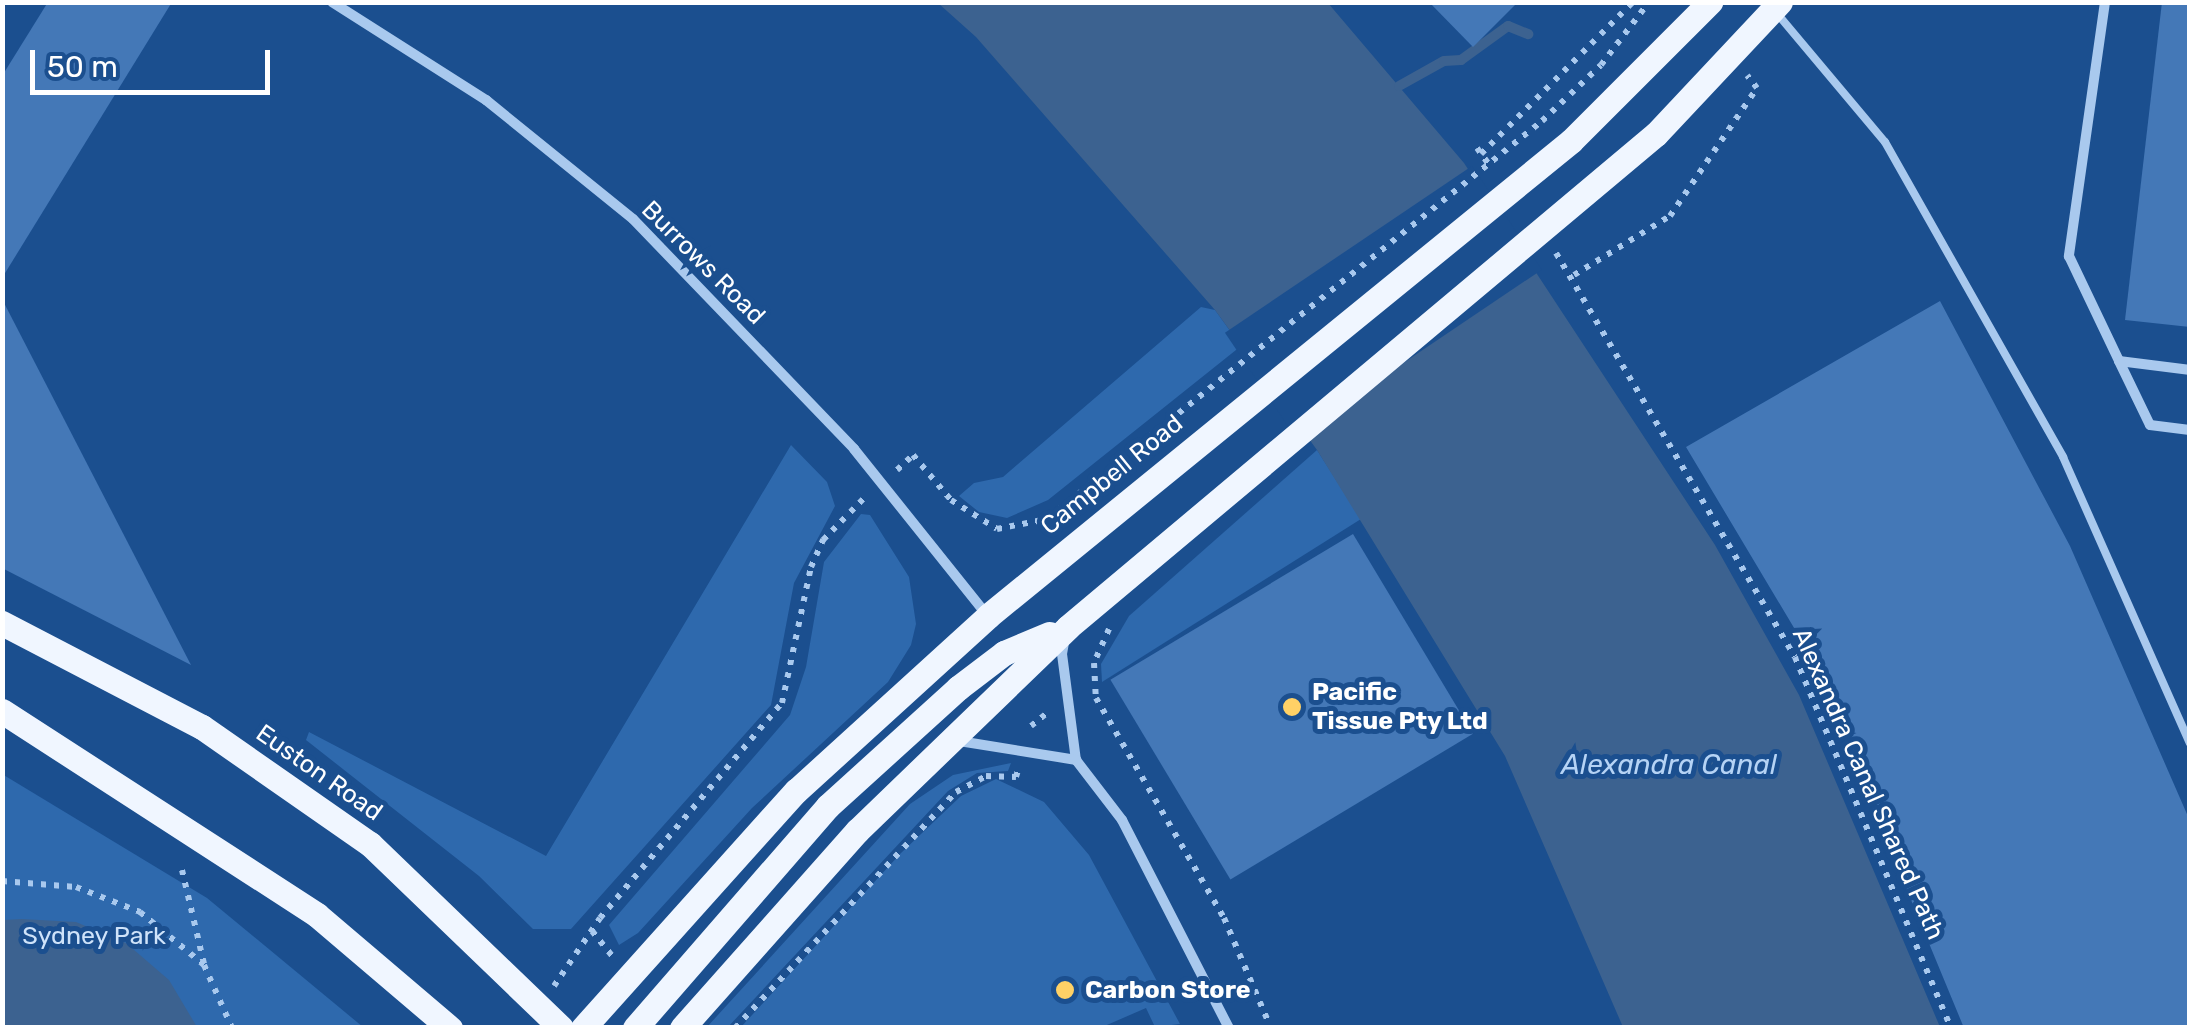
<!DOCTYPE html>
<html>
<head>
<meta charset="utf-8">
<style>
  body { margin:0 }
  #map { position:relative; width:2192px; height:1030px; overflow:hidden; background:#1b4f8f; font-family:Rubik,sans-serif }
  div>[style] { position:absolute }
  [style*='--x'] { left:calc(var(--x)*1px); top:calc(var(--y)*1px); width:calc(var(--w)*1px); rotate:calc(var(--a)*1deg) }
  .green>* { inset:0; background:#2e69ad }
  .water>* { inset:0; background:#3c6290 }
  .pier>* { inset:0; background:#1b4f8f; transform-origin:0 0 }
  .stream>* { height:10px; margin:-5px; padding:0 5px; transform-origin:5px; border-radius:5px; background:#3c6290 }
  .building>* { inset:0; background:#4478b7; transform-origin:0 0 }
  .path>* { height:6px; margin-top:-3px; transform-origin:0; background:repeating-linear-gradient(90deg,#a9c9ee 0 5px,transparent 0 13px) }
  .lane>* { height:8px; margin:-4px; padding:0 4px; transform-origin:4px; border-radius:4px; background:#a9c9ee }
  .street>* { height:10px; margin:-5px; padding:0 5px; transform-origin:5px; border-radius:5px; background:#a9c9ee }
  .primary>* { height:25px; margin:-12.5px; padding:0 12.5px; transform-origin:12.5px; border-radius:12.5px; background:#f0f6ff }
  .dots>* { width:28px; height:28px; translate:-50% -50%; box-sizing:border-box; border:5px solid #1b4f8f; border-radius:50% }
  span { translate:-50% -50%; white-space:nowrap; text-align:center; line-height:1.15; -webkit-text-stroke:10px #1b4f8f; paint-order:stroke }
  .street-label { font-size:25px; color:#fff }
  .poi-label { font-size:25px; color:#fff; font-weight:700 }
  .left { translate:0 -50%; text-align:left }
  .park-label { font-size:25px; color:#cfe3fa }
  .water-label { font-size:28px; color:#b5d3f5; font-style:italic }
  .frame { position:absolute; inset:0; border:5px solid #fff; pointer-events:none }
  .scale { position:absolute; left:30px; top:50px; width:240px; height:45px; box-sizing:border-box; border:5px solid #fff; border-top:0; padding-left:12px; font-size:30px; line-height:35px; white-space:nowrap; color:#fff; -webkit-text-stroke:8px #1b4f8f; paint-order:stroke }
</style>
</head>
<body>
<div id="map">
  <div class="green">
    <i style="clip-path:polygon(1201px 307px,1215px 310px,1241px 346px,1048px 500px,1007px 518px,979px 512px,959px 496px,974px 483px,1003px 477px)"></i>
    <i style="clip-path:polygon(791px 445px,827px 482px,835px 506px,794px 583px,771px 705px,571px 929px,533px 929px,479px 876px,306px 740px,309px 732px,546px 856px)"></i>
    <i style="clip-path:polygon(1317px 450px,1361px 519px,1102px 682px,1101px 664px,1129px 616px)"></i>
    <i style="clip-path:polygon(861px 514px,870px 515px,909px 577px,916px 624px,911px 645px,888px 682px,752px 808px,638px 933px,619px 945px,609px 925px,790px 715px,806px 667px,824px 562px)"></i>
    <i style="clip-path:polygon(1011px 763px,1008px 771px,977px 773px,948px 791px,728px 1027px,707px 1027px,910px 804px,953px 775px)"></i>
    <i style="clip-path:polygon(2px 774px,207px 898px,363px 1027px,3px 1027px)"></i>
    <i style="clip-path:polygon(996px 779px,1044px 802px,1089px 855px,1180px 1024px,1155px 1027px,1146px 1008px,1100px 1028px,741px 1027px,901px 853px,961px 796px)"></i>
  </div>
  <div class="water">
    <i style="clip-path:polygon(938px 3px,1328px 3px,1464px 163px,1715px 545px,1799px 695px,1940px 1027px,1623px 1027px,1505px 756px,1317px 450px,1215px 310px,976px 37px)"></i>
    <i style="clip-path:polygon(22px 919px,76px 922px,126px 943px,169px 980px,197px 1027px,3px 1027px,3px 920px)"></i>
  </div>
  <div class="pier">
    <i style="left:1472px;top:166px;width:125px;height:298px;rotate:56deg"></i>
  </div>
  <div class="stream">
    <i style="--x:1399;--y:86;--w:51;--a:-29.1"></i>
    <i style="--x:1444;--y:61;--w:17;--a:-3"></i>
    <i style="--x:1461;--y:60;--w:58;--a:-35.9"></i>
    <i style="--x:1508;--y:26;--w:22;--a:22"></i>
  </div>
  <div class="building">
    <i style="clip-path:polygon(48px 2px,172px 2px,2px 278px,2px 76px)"></i>
    <i style="clip-path:polygon(1429px 2px,1518px 2px,1473px 47px)"></i>
    <i style="clip-path:polygon(2162px 2px,2190px 2px,2190px 327px,2125px 320px)"></i>
    <i style="clip-path:polygon(2px 299px,191px 665px,2px 568px)"></i>
    <i style="clip-path:polygon(1940px 301px,2070px 546px,2190px 821px,2190px 1028px,1964px 1028px,1809px 653px,1686px 447px)"></i>
    <i style="left:1353px;top:534px;width:233px;height:283px;rotate:59deg"></i>
  </div>
  <div class="path">
    <i style="--x:1477;--y:148;--w:19;--a:54"></i>
    <i style="--x:1481;--y:154;--w:215;--a:-45"></i>
    <i style="--x:1556;--y:253;--w:469;--a:59.4"></i>
    <i style="--x:1795;--y:657;--w:402;--a:67.2"></i>
    <i style="--x:1574;--y:275;--w:113;--a:-31.6"></i>
    <i style="--x:1670;--y:216;--w:155;--a:-55.8"></i>
    <i style="--x:1757;--y:88;--w:16;--a:-128"></i>
    <i style="--x:897;--y:470;--w:22;--a:-43"></i>
    <i style="--x:913;--y:455;--w:59;--a:49.8"></i>
    <i style="--x:951;--y:500;--w:54;--a:32.2"></i>
    <i style="--x:997;--y:529;--w:51;--a:-11.3"></i>
    <i style="--x:1047;--y:519;--w:635;--a:-38.8"></i>
    <i style="--x:1542;--y:121;--w:81;--a:-43.5"></i>
    <i style="--x:1601;--y:65;--w:79;--a:-52.7"></i>
    <i style="--x:1109;--y:629;--w:37;--a:114"></i>
    <i style="--x:1094;--y:663;--w:35;--a:87"></i>
    <i style="--x:1096;--y:698;--w:255;--a:59.8"></i>
    <i style="--x:1224;--y:918;--w:120;--a:66.9"></i>
    <i style="--x:1031;--y:726;--w:19;--a:-39"></i>
    <i style="--x:182;--y:870;--w:97;--a:76.8"></i>
    <i style="--x:2;--y:881;--w:74;--a:4.6"></i>
    <i style="--x:76;--y:887;--w:69;--a:21.3"></i>
    <i style="--x:140;--y:912;--w:83;--a:39.6"></i>
    <i style="--x:204;--y:965;--w:69;--a:66"></i>
    <i style="--x:592;--y:931;--w:33;--a:51"></i>
    <i style="--x:554;--y:986;--w:82;--a:-55.9"></i>
    <i style="--x:600;--y:918;--w:282;--a:-49.8"></i>
    <i style="--x:782;--y:703;--w:139;--a:-78"></i>
    <i style="--x:811;--y:567;--w:30;--a:-66"></i>
    <i style="--x:823;--y:540;--w:64;--a:-45.6"></i>
    <i style="--x:735;--y:1028;--w:323;--a:-46.9"></i>
    <i style="--x:956;--y:792;--w:34;--a:-28"></i>
    <i style="--x:986;--y:776;--w:30;--a:2"></i>
    <i style="--x:1016;--y:777;--w:7;--a:-74"></i>
  </div>
  <div class="lane">
    <i style="--x:1775;--y:11;--w:171;--a:50"></i>
    <i style="--x:1885;--y:142;--w:362;--a:60.5"></i>
    <i style="--x:2063;--y:457;--w:313;--a:66.1"></i>
  </div>
  <div class="street">
    <i style="--x:332;--y:2;--w:183;--a:32.5"></i>
    <i style="--x:486;--y:100;--w:189;--a:39"></i>
    <i style="--x:633;--y:219;--w:319;--a:46.1"></i>
    <i style="--x:854;--y:449;--w:214;--a:51.3"></i>
    <i style="--x:2105;--y:2;--w:257;--a:98.1"></i>
    <i style="--x:2069;--y:256;--w:116;--a:64.5"></i>
    <i style="--x:2119;--y:361;--w:72;--a:7.2"></i>
    <i style="--x:2119;--y:361;--w:71;--a:64.2"></i>
    <i style="--x:2150;--y:425;--w:40;--a:7.1"></i>
    <i style="--x:1065;--y:637;--w:17;--a:100"></i>
    <i style="--x:1062;--y:654;--w:107;--a:82.5"></i>
    <i style="--x:1076;--y:760;--w:76;--a:52.5"></i>
    <i style="--x:1122;--y:820;--w:234;--a:62.8"></i>
    <i style="--x:959;--y:741;--w:119;--a:9.2"></i>
  </div>
  <div class="primary">
    <i style="--x:2;--y:623;--w:225;--a:27.5"></i>
    <i style="--x:202;--y:727;--w:205;--a:34.9"></i>
    <i style="--x:370;--y:844;--w:265;--a:43.9"></i>
    <i style="--x:2;--y:711;--w:375;--a:32.9"></i>
    <i style="--x:317;--y:915;--w:175;--a:40.4"></i>
    <i style="--x:583;--y:1028;--w:319;--a:-48.1"></i>
    <i style="--x:796;--y:791;--w:260;--a:-42.3"></i>
    <i style="--x:988;--y:616;--w:752;--a:-39.17"></i>
    <i style="--x:1571;--y:141;--w:197;--a:-45"></i>
    <i style="--x:635;--y:1028;--w:294;--a:-49"></i>
    <i style="--x:828;--y:806;--w:176;--a:-42.2"></i>
    <i style="--x:958;--y:688;--w:58;--a:-37.3"></i>
    <i style="--x:1004;--y:653;--w:49;--a:-22.9"></i>
    <i style="--x:682;--y:1028;--w:264;--a:-48.4"></i>
    <i style="--x:857;--y:831;--w:293;--a:-44"></i>
    <i style="--x:1068;--y:627;--w:767;--a:-39.98"></i>
    <i style="--x:1656;--y:134;--w:181;--a:-46.8"></i>
  </div>
  <div class="dots">
    <i style="left:1292px;top:707px;background:#ffd166"></i>
    <i style="left:1065px;top:990px;background:#ffd166"></i>
  </div>
  <div class="street-label">
    <span style="left:703px;top:263px;rotate:45deg">Burrows Road</span>
    <span style="left:1112px;top:475px;rotate:-39deg">Campbell Road</span>
    <span style="left:319px;top:773px;rotate:35deg">Euston Road</span>
    <span style="left:1868px;top:784px;rotate:66deg">Alexandra Canal Shared Path</span>
  </div>
  <div class="poi-label">
    <span class="left" style="left:1312px;top:707px">Pacific<br>Tissue Pty Ltd</span>
    <span class="left" style="left:1085px;top:990px">Carbon Store</span>
  </div>
  <div class="park-label">
    <span style="left:94px;top:936px">Sydney Park</span>
  </div>
  <div class="water-label">
    <span style="left:1669px;top:765px">Alexandra Canal</span>
  </div>
  <div class="frame"></div>
  <div class="scale">50 m</div>
</div>
</body>
</html>
